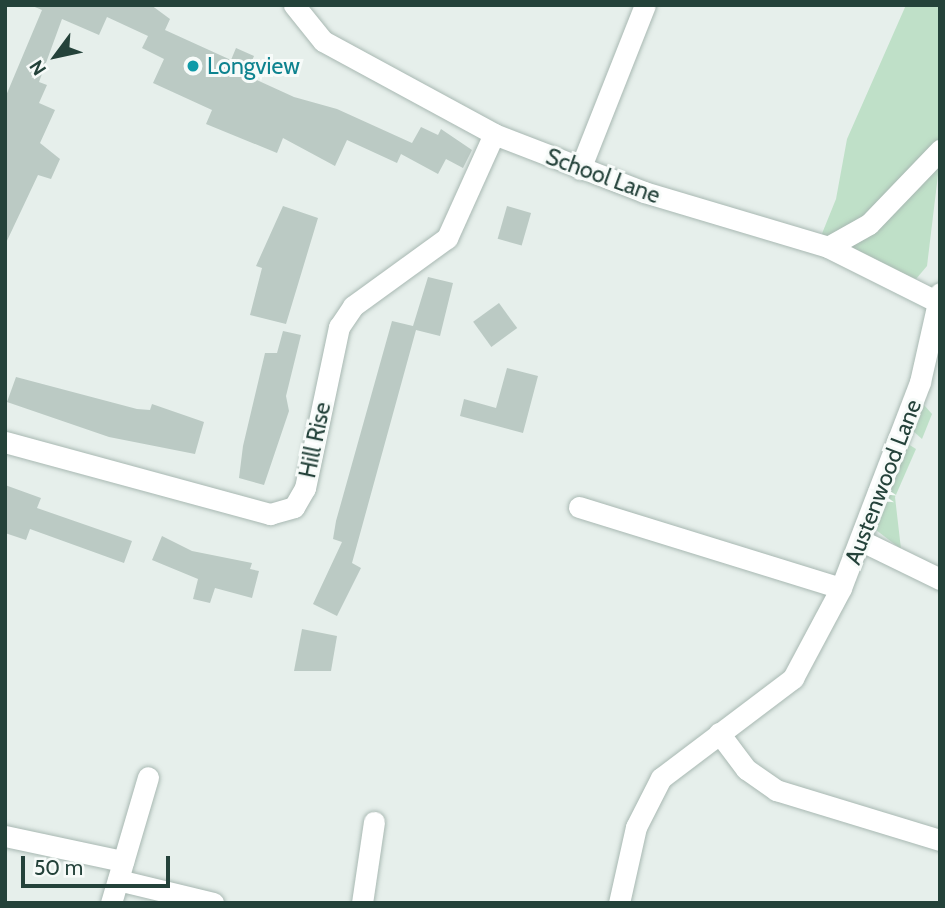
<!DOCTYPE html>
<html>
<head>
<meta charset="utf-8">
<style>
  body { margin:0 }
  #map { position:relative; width:945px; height:908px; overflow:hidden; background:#e6efeb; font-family:Cabin,sans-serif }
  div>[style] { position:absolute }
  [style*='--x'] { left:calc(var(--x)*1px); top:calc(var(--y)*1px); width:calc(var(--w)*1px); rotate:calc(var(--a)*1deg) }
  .green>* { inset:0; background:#bfe0c8 }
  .building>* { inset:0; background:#bbcac4; transform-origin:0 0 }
  .roads { filter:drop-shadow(0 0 2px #a8b8b2) drop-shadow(0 0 2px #a8b8b2) }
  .minor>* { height:21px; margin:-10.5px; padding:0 10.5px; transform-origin:10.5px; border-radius:10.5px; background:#fff }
  .dots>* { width:19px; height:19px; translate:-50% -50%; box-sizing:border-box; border:4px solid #f7fbf9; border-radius:50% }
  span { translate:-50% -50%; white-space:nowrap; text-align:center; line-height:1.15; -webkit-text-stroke:6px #f7fbf9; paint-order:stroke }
  .culture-label { font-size:23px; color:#0d838f }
  .left { translate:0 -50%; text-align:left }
  .street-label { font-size:23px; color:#24423a }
  .frame { position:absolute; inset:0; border:7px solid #24423a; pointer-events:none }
  .north { position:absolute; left:21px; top:21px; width:70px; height:70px; -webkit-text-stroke:5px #f7fbf9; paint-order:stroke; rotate:237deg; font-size:19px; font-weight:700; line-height:28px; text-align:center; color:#24423a }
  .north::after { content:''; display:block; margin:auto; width:24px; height:32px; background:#24423a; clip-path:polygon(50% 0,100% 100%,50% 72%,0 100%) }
  .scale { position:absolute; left:21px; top:856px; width:149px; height:32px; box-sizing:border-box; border:4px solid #24423a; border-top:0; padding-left:9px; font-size:21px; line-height:24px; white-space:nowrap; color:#24423a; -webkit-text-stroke:5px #f7fbf9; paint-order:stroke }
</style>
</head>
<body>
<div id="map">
  <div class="green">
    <i style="clip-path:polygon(906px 5px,940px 5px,940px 142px,860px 223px,819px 241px,836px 199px,847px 139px)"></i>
    <i style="clip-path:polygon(940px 158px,927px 266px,916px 279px,841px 249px)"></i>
    <i style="clip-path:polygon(924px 405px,932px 414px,922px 439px,913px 431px)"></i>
    <i style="clip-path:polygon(908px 444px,916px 449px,895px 497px,901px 549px,876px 530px)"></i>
  </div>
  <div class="building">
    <i style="clip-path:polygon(30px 5px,151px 5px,170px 19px,165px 30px,231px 60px,236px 48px,254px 56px,246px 75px,294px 97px,337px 109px,412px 143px,421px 127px,438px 135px,441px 129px,472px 150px,463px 168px,446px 159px,438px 174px,401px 154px,397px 163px,347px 140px,335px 166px,283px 138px,277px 153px,206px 124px,212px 110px,153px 83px,164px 59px,142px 48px,148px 36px,107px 17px,99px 35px,62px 19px,39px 82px,47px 85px,39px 103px,55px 110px,40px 143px,60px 159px,51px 179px,38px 175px,5px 245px,5px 98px,42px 10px)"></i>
    <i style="clip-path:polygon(283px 206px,318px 218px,286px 324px,250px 315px,262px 268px,256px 266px)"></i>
    <i style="left:507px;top:206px;width:25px;height:34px;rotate:16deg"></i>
    <i style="clip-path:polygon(428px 277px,453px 283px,440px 336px,416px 330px,352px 563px,361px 568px,337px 616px,313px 604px,342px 542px,333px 539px,336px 521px,392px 321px,413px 326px)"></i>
    <i style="left:499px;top:303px;width:31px;height:32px;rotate:54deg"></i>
    <i style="clip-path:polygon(283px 331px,301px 335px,286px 396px,289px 411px,264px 485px,239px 478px,243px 446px,265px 353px,277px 353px)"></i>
    <i style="clip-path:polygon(507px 368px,538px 376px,523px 433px,460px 416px,464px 399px,496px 408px)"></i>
    <i style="clip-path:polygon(16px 377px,137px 409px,150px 410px,152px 404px,204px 422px,195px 454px,109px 437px,7px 402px)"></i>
    <i style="clip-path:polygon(5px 485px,41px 498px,37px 508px,132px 541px,124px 563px,30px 529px,26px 540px,5px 533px)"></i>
    <i style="clip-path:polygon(162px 536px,192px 551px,252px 563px,250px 569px,259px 571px,252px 598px,215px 588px,210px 603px,193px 599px,198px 579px,152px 560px)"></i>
    <i style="clip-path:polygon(302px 629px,337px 636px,331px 671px,294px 671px)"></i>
  </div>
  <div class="roads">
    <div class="minor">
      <i style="--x:294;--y:5;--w:46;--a:51.1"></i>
      <i style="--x:323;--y:41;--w:195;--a:28.5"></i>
      <i style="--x:494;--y:134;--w:161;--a:21.1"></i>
      <i style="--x:644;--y:192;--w:192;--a:16.6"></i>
      <i style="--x:828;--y:247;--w:123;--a:26.6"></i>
      <i style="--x:580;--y:169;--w:176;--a:-68.4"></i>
      <i style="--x:828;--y:247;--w:47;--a:-29.3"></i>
      <i style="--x:869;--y:224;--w:103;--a:-46.2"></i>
      <i style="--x:5;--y:442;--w:275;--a:15.2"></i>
      <i style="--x:270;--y:514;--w:25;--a:-16"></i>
      <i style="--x:294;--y:507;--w:22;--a:-60"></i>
      <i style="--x:305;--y:488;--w:165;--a:-78.1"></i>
      <i style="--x:339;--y:327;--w:25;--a:-56"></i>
      <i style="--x:353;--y:306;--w:116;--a:-35.9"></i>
      <i style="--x:447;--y:238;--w:114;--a:-65.7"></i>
      <i style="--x:579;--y:507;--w:274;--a:17.2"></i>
      <i style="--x:864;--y:542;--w:85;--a:26"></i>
      <i style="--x:719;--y:733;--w:45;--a:53.1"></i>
      <i style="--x:746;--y:769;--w:37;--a:35"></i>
      <i style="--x:776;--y:790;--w:171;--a:17"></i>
      <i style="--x:5;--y:836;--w:121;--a:12"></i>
      <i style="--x:118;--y:880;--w:98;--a:13.6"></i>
      <i style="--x:111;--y:903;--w:131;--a:-73.6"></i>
      <i style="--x:362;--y:903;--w:82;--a:-81.6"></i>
      <i style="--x:619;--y:903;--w:78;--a:-77.4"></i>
      <i style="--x:636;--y:827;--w:55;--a:-63"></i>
      <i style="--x:661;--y:778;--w:166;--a:-37.1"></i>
      <i style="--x:793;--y:678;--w:102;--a:-61.9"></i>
      <i style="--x:841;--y:588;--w:221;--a:-69"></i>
      <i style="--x:920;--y:382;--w:91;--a:-77.3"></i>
    </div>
  </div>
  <div class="dots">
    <i style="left:193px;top:66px;background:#0f9aa8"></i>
  </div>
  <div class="culture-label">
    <span class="left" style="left:207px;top:66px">Longview</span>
  </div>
  <div class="street-label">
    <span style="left:603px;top:176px;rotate:20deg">School Lane</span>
    <span style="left:315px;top:440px;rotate:-78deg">Hill Rise</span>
    <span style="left:883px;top:482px;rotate:-69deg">Austenwood Lane</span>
  </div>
  <div class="frame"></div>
  <div class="north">N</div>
  <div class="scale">50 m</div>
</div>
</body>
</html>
